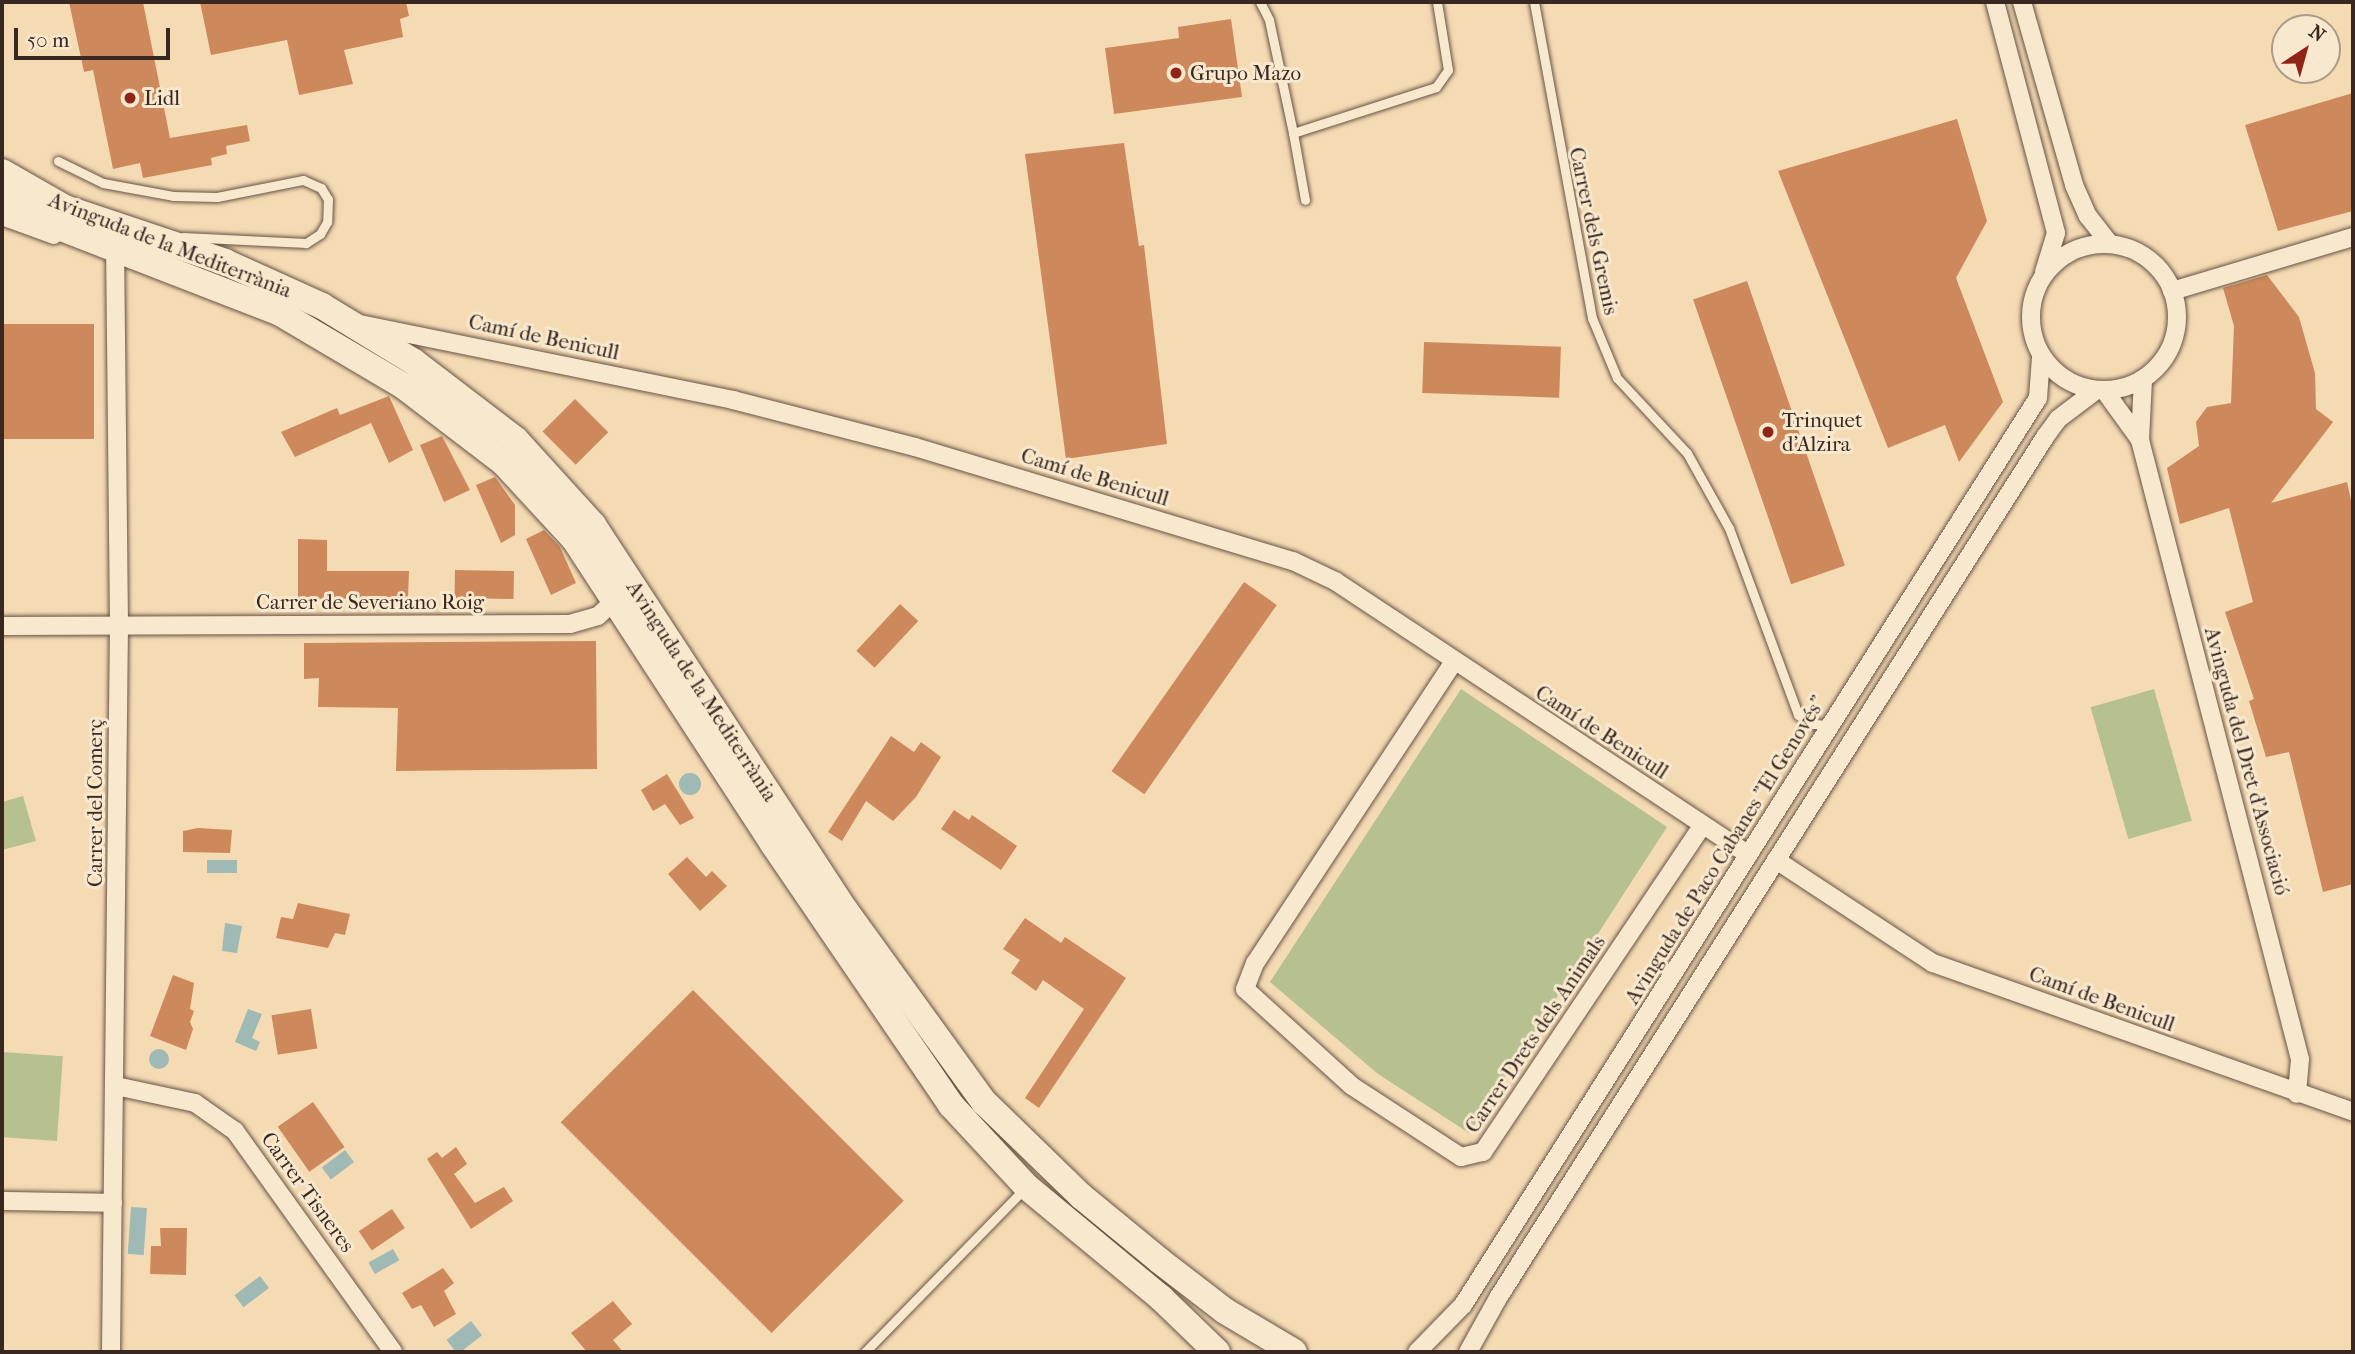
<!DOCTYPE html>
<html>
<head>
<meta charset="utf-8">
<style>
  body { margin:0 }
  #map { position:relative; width:2355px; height:1354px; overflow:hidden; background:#f5dbb4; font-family:"IM FELL French Canon",serif }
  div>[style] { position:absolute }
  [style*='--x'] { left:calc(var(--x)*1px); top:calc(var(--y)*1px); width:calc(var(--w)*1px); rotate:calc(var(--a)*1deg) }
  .green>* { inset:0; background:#b7c190; transform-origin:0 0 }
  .water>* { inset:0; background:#9fb9b5; transform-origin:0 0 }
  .round { border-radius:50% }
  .building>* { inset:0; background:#cd885b; transform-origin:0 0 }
  .roads { filter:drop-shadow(0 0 2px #685446) drop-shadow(0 0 2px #685446) }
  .lane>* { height:9px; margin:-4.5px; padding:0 4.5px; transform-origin:4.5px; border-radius:4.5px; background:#f8e8ce }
  .street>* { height:18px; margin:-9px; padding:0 9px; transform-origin:9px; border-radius:9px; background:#f8e8ce }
  .street>.ring { margin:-9px; padding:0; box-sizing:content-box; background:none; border:18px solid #f8e8ce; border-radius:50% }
  .secondary>* { height:26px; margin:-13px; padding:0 13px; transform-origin:13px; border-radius:13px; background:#f8e8ce }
  .dots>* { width:19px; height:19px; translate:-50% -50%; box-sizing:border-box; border:4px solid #f8e8ce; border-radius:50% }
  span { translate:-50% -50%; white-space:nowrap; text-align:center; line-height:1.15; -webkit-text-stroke:6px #f8e8ce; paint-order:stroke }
  .poi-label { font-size:21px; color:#392721 }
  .left { translate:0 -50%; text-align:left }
  .street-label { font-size:21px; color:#392721 }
  .frame { position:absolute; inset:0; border:4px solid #392721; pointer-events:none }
  .north { position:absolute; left:2271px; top:14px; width:70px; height:70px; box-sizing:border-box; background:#f8e8ce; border:2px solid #ac9b89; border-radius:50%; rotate:36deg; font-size:19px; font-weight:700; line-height:28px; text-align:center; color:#392721 }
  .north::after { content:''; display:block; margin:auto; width:24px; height:32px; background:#8f2418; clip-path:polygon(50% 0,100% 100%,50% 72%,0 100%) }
  .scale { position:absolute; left:14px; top:28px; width:156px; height:32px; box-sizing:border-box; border:4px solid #392721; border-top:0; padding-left:9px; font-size:21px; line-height:24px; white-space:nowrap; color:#392721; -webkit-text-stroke:5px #f8e8ce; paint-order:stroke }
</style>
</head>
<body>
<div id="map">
  <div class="green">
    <i style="clip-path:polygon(1461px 689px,1667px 827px,1469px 1133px,1378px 1074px,1270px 982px)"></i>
    <i style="left:2154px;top:689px;width:137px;height:66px;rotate:74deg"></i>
    <i style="clip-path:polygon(23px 796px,36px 841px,2px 850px,2px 802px)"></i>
    <i style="left:2px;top:1052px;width:61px;height:85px;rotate:4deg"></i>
  </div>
  <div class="water">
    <i class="round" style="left:679px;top:773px;width:22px;height:22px"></i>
    <i style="left:207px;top:860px;width:30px;height:13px"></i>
    <i style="clip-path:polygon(225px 923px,242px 926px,237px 953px,222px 951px)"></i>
    <i style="clip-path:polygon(248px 1009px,262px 1014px,252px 1038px,260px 1042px,256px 1051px,235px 1042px)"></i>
    <i class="round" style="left:149px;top:1049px;width:20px;height:20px"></i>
    <i style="left:345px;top:1150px;width:15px;height:29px;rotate:53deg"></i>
    <i style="left:131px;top:1207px;width:16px;height:47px;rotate:4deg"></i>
    <i style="left:393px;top:1249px;width:13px;height:28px;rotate:61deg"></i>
    <i style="left:260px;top:1276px;width:15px;height:32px;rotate:53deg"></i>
    <i style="left:471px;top:1321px;width:18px;height:31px;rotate:52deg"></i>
  </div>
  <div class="building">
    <i style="clip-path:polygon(69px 2px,143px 2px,170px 138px,247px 125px,250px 141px,226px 146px,227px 154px,211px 158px,212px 165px,143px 178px,140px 163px,113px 169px,93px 70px,84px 72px)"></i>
    <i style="clip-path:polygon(200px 2px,406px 2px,409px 16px,400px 19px,403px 37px,344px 50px,353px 84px,299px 95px,287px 40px,211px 55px)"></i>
    <i style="clip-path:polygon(1231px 19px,1242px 97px,1114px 114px,1105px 48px,1179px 38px,1178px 27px)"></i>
    <i style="clip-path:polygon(2353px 93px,2353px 211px,2278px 231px,2245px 125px)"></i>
    <i style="clip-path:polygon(1957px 119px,1987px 221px,1956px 278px,2003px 402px,1959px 462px,1945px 425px,1888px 448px,1778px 171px)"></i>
    <i style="clip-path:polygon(1124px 143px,1139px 246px,1144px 245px,1167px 444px,1066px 459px,1025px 154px)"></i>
    <i style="clip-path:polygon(2267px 275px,2299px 317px,2315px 373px,2316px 409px,2333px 422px,2271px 503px,2347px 482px,2353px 509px,2353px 884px,2323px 892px,2289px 752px,2266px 757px,2249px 701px,2254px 699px,2225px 612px,2253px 602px,2229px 508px,2180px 524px,2167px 468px,2199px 446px,2196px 422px,2207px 407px,2231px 403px,2234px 326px,2223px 288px)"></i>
    <i style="left:1747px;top:281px;width:301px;height:57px;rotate:71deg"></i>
    <i style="left:94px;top:324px;width:115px;height:92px;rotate:90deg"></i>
    <i style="left:1424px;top:342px;width:137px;height:51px;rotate:2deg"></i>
    <i style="clip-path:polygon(389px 396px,413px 450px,389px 463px,371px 423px,295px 457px,281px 432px,337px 408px,340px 415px)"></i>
    <i style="left:575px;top:399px;width:47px;height:46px;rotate:45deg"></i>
    <i style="clip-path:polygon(442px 436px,470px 490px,444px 502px,420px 445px)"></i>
    <i style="clip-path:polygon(495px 477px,515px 505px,515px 535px,501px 543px,476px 485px)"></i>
    <i style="clip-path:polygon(544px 530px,560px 547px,576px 583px,551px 595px,526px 539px)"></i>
    <i style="clip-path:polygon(298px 539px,327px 540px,327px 571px,409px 571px,408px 598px,298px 599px)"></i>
    <i style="left:455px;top:570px;width:59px;height:28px;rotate:1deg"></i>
    <i style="left:1244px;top:582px;width:40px;height:231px;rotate:35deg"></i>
    <i style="left:900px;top:604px;width:25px;height:64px;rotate:43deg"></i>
    <i style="clip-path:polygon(596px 641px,597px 769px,396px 771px,398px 708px,318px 707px,319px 678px,304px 679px,304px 643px)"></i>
    <i style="clip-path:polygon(891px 736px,914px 752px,921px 742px,941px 757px,916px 797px,893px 821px,866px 801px,842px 841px,828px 832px)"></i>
    <i style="clip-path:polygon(667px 774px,694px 818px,680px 825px,665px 804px,653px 811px,641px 790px)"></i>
    <i style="clip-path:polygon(954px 810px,969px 820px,972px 815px,1017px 846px,1001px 870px,941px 829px)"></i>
    <i style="clip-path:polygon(198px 828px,232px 830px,230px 853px,183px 852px,183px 831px)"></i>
    <i style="clip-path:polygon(687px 857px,706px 877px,712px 871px,727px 886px,700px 911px,668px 874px)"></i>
    <i style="clip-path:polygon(298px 903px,350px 914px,345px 935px,335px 933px,328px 948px,276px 938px,281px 917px,293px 919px)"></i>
    <i style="clip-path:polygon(1025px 918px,1061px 943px,1065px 937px,1126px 978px,1039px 1108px,1025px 1098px,1084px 1009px,1043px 980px,1036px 991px,1011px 973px,1020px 960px,1003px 949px)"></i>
    <i style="clip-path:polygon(173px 975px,194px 983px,190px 1009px,194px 1011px,190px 1022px,193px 1029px,186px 1050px,150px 1036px)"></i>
    <i style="left:693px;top:990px;width:298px;height:187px;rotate:45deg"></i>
    <i style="left:311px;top:1009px;width:40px;height:40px;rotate:81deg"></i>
    <i style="left:313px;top:1102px;width:55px;height:43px;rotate:55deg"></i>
    <i style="clip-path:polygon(456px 1147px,467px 1164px,454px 1174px,475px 1203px,504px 1187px,513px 1201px,471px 1229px,427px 1159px,437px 1152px,442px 1158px)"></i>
    <i style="left:392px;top:1209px;width:23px;height:40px;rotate:56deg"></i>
    <i style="clip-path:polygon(160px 1228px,187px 1228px,186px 1275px,150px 1274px,151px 1246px,161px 1246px)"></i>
    <i style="clip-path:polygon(443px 1268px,454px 1283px,444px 1291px,456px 1314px,434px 1327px,421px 1305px,412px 1309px,402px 1293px)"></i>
    <i style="clip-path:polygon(613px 1301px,632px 1324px,613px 1340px,623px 1352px,587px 1352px,571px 1333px)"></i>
  </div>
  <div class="roads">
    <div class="lane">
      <i style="--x:1260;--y:2;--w:20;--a:63"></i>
      <i style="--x:1269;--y:20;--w:116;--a:78"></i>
      <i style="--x:1293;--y:133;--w:150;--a:-17.8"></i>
      <i style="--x:1436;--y:87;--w:21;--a:-55"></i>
      <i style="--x:1448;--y:70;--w:69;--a:-99.2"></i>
      <i style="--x:1534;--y:2;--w:321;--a:79.6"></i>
      <i style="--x:1592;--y:318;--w:65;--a:67.4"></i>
      <i style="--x:1617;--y:378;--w:103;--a:47"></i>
      <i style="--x:1687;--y:453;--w:86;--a:60.8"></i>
      <i style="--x:1729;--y:528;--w:199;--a:69.7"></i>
      <i style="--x:1798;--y:715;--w:17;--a:31"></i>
      <i style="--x:1813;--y:724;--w:18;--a:3"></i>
      <i style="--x:1293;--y:133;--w:68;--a:79.8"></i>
      <i style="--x:58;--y:161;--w:50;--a:26.1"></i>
      <i style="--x:103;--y:183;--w:71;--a:10.5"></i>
      <i style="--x:173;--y:196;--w:44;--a:1.3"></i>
      <i style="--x:217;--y:197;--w:88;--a:-11.2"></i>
      <i style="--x:303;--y:180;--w:20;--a:24"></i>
      <i style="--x:321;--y:188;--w:13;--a:58"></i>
      <i style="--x:328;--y:199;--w:23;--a:92"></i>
      <i style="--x:327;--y:222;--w:14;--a:120"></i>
      <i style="--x:320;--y:234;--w:17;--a:147"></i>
      <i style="--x:306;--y:243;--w:123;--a:-177.2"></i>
      <i style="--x:865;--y:1352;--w:229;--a:-45.7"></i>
    </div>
    <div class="street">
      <i style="--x:1995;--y:2;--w:239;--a:75.2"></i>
      <i style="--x:2056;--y:233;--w:41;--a:107.1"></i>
      <i style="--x:2022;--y:2;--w:190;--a:74.1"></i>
      <i style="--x:2074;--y:185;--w:34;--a:66"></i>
      <i style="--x:2088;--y:216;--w:34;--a:52"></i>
      <i style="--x:2;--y:216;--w:55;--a:20.1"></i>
      <i class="ring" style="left:2031px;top:244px;width:128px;height:128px"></i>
      <i style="--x:2172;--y:291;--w:189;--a:-16.6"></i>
      <i style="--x:360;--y:324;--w:381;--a:11.5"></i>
      <i style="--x:733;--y:400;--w:188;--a:14.5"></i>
      <i style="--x:915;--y:447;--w:395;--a:16.8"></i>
      <i style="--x:1293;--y:561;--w:47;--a:25.5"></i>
      <i style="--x:1335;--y:581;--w:496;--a:33.5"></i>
      <i style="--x:2143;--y:380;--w:60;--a:92.9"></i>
      <i style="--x:2140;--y:440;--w:639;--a:75.51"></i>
      <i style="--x:2300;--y:1059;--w:35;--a:95"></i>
      <i style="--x:2104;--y:390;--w:62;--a:54.2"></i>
      <i style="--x:2;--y:626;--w:568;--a:-0.2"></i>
      <i style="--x:570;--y:624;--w:29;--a:-16"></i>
      <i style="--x:598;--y:616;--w:22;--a:-43"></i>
      <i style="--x:1453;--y:663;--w:359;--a:123.4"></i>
      <i style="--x:1255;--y:963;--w:28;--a:111"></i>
      <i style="--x:1245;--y:989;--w:144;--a:42.2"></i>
      <i style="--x:1352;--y:1086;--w:130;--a:33.1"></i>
      <i style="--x:1461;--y:1157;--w:23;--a:-13"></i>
      <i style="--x:1483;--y:1152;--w:394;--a:-56.1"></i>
      <i style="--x:1776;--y:860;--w:188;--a:33.3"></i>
      <i style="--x:1933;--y:963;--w:446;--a:19.5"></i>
      <i style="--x:116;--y:1086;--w:81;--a:12.1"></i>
      <i style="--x:195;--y:1103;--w:49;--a:35"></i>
      <i style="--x:235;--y:1131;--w:272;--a:54.4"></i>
      <i style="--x:2;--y:1201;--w:111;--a:1"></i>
      <i style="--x:111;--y:1352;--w:727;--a:-89.37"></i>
      <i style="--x:119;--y:625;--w:370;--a:-90.6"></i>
      <i style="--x:1417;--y:1352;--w:66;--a:-45.6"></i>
      <i style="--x:1463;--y:1305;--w:1074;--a:-57.63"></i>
      <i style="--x:2038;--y:398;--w:41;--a:-85.8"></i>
      <i style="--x:1468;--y:1352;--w:62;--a:-60.9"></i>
      <i style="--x:1498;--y:1298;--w:1020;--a:-57.57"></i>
      <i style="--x:2045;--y:437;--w:22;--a:-54"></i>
      <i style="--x:2058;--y:419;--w:46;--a:-37.1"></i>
    </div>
    <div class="secondary">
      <i style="--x:2;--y:172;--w:73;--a:29.7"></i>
      <i style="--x:65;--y:208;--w:169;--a:18.6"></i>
      <i style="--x:225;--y:262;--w:107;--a:24.4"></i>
      <i style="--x:322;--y:306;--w:108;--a:31.3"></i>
      <i style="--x:414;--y:362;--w:128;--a:37.4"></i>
      <i style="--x:516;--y:440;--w:115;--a:47.8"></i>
      <i style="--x:593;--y:525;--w:460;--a:56.8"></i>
      <i style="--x:845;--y:910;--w:237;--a:54.1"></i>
      <i style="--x:984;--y:1102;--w:135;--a:44.1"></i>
      <i style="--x:1081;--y:1196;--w:102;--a:39.4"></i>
      <i style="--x:1160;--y:1261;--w:82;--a:37.6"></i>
      <i style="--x:1225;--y:1311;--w:80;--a:30.7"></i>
      <i style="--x:2;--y:195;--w:68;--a:29.2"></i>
      <i style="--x:61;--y:228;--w:235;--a:21.2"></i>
      <i style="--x:280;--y:313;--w:145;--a:30.6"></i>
      <i style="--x:405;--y:387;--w:125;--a:37.5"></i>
      <i style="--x:504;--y:463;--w:105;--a:47.3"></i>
      <i style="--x:575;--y:540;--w:363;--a:56.9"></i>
      <i style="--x:773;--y:844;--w:316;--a:55.7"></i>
      <i style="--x:951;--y:1105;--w:112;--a:47.2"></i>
      <i style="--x:1027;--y:1187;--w:174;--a:39.6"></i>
      <i style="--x:1161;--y:1298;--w:78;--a:44"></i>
    </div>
  </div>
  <div class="dots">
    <i style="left:1176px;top:73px;background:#8f2418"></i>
    <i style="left:130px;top:98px;background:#8f2418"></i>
    <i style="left:1768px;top:432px;background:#8f2418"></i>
  </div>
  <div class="poi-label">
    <span class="left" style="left:1190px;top:73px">Grupo Mazo</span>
    <span class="left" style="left:144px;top:98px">Lidl</span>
    <span class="left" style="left:1782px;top:432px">Trinquet<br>d'Alzira</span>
  </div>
  <div class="street-label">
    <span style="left:1594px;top:231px;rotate:78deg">Carrer dels Gremis</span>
    <span style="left:170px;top:245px;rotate:21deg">Avinguda de la Mediterrània</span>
    <span style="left:544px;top:337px;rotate:12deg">Camí de Benicull</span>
    <span style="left:1095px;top:477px;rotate:17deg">Camí de Benicull</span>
    <span style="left:370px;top:602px">Carrer de Severiano Roig</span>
    <span style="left:702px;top:691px;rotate:57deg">Avinguda de la Mediterrània</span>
    <span style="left:1602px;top:732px;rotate:33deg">Camí de Benicull</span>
    <span style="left:2247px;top:761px;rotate:75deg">Avinguda del Dret d'Associació</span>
    <span style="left:95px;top:803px;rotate:-90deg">Carrer del Comerç</span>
    <span style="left:1725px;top:850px;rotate:-58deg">Avinguda de Paco Cabanes "El Genovés"</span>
    <span style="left:2102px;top:999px;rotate:20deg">Camí de Benicull</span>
    <span style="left:1535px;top:1034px;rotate:-56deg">Carrer Drets dels Animals</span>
    <span style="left:308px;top:1192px;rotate:54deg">Carrer Tisneres</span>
  </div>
  <div class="frame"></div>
  <div class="north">N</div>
  <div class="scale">50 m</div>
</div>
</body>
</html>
